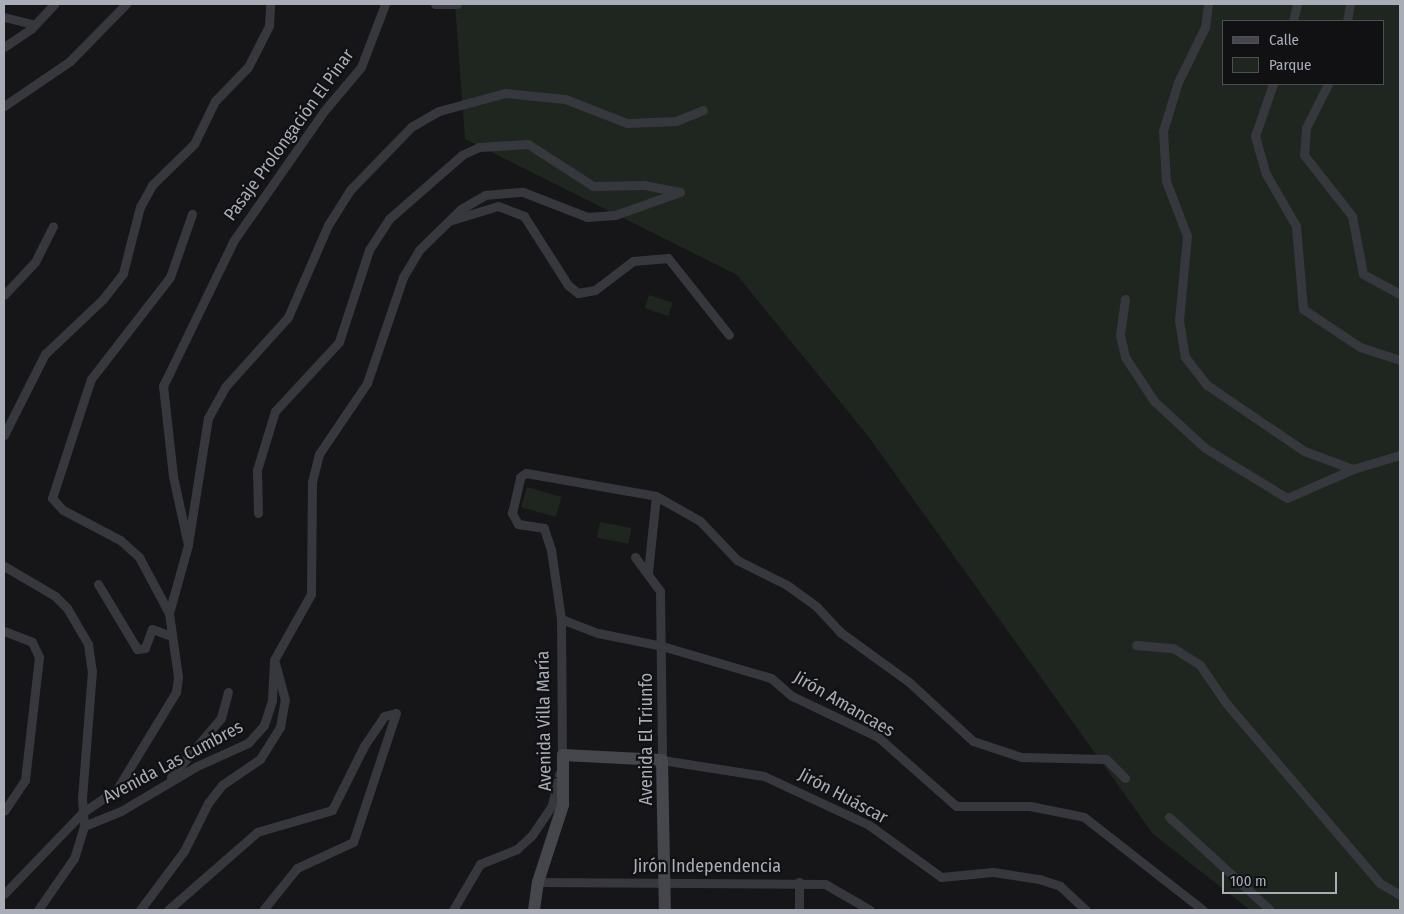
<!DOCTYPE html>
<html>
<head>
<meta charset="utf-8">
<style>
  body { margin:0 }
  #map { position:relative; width:1404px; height:914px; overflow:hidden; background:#161618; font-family:"Fira Sans Condensed",sans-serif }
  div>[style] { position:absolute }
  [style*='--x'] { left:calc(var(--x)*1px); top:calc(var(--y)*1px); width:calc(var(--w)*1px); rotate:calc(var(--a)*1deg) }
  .green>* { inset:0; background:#1e261f; transform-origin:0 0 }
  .street>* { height:9px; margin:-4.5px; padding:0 4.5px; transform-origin:4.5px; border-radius:4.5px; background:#37383d }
  .secondary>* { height:12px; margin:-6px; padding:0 6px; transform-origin:6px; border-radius:6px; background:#45474d }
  span { translate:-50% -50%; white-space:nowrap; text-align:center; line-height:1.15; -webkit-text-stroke:4.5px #111113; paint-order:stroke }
  .street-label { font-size:18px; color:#a8adb8 }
  .frame { position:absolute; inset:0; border:5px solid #a8adb8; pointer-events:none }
  .legend { position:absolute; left:1222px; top:20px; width:162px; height:65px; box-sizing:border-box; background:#111113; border:1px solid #4d4f55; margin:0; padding:6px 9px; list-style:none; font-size:15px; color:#a8adb8 }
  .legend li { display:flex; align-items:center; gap:10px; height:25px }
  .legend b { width:25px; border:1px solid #4d4f55 }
  .scale { position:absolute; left:1222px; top:872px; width:115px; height:22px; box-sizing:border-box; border:2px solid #a8adb8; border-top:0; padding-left:6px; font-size:15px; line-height:18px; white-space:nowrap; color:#a8adb8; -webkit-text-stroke:4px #111113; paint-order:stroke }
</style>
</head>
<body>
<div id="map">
  <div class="green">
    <i style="clip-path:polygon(evenodd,455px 4px,1400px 4px,1400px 910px,1250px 910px,1153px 834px,868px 436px,737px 275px,465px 139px,455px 4px,1223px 21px,1383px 21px,1383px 84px,1223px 84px,1223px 21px)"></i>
    <i style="left:649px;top:295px;width:25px;height:14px;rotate:18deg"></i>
    <i style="left:527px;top:487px;width:36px;height:21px;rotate:16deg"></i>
    <i style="left:600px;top:522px;width:32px;height:16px;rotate:11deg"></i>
  </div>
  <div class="street">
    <i style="--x:435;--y:4;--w:22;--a:0"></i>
    <i style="--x:1208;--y:4;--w:23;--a:97"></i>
    <i style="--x:1205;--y:27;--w:61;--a:116.1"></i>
    <i style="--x:1178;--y:82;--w:51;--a:107"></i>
    <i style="--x:1163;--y:131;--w:50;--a:86.6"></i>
    <i style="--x:1166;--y:181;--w:59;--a:69.1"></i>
    <i style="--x:1187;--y:236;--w:84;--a:95.4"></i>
    <i style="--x:1179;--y:320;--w:37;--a:81"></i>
    <i style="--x:1185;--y:357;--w:36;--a:52"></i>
    <i style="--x:1207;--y:385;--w:117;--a:34.2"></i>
    <i style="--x:1304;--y:451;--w:52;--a:20.2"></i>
    <i style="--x:1353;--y:469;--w:49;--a:-16.6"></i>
    <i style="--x:4;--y:17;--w:32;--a:14"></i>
    <i style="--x:1293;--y:21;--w:17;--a:-77"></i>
    <i style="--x:1347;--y:21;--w:17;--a:-80"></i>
    <i style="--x:4;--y:47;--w:32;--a:-34"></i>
    <i style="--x:31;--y:29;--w:34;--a:-47"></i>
    <i style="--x:1273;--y:84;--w:55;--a:109.1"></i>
    <i style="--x:1255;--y:136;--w:40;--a:74"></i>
    <i style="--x:1266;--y:174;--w:60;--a:60"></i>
    <i style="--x:1296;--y:226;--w:83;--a:85.2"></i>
    <i style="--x:1303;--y:309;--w:69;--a:33.7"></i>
    <i style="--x:1360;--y:347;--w:42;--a:18"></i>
    <i style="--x:1328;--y:84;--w:49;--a:116.6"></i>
    <i style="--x:1306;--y:128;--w:27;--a:94"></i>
    <i style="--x:1304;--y:155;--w:78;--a:51.8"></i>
    <i style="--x:1352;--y:216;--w:59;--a:79.3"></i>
    <i style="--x:1363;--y:274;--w:42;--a:28.4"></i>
    <i style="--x:4;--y:106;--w:80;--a:-34.3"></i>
    <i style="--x:70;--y:61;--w:80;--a:-45.5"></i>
    <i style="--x:452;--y:220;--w:48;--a:-16.9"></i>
    <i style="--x:498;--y:206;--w:28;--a:21"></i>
    <i style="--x:524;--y:216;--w:82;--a:57.5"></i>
    <i style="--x:568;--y:285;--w:13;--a:39"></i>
    <i style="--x:578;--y:293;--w:17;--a:-10"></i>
    <i style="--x:595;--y:290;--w:48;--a:-37.3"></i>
    <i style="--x:633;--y:261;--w:35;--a:-5"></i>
    <i style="--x:668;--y:258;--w:98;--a:51.6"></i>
    <i style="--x:4;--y:295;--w:45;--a:-46.8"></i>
    <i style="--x:35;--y:262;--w:40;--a:-63.4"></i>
    <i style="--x:1125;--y:299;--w:36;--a:98"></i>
    <i style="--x:1120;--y:335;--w:23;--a:77"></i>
    <i style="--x:1125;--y:357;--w:53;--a:56.6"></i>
    <i style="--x:1154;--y:401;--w:69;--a:42.7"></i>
    <i style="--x:1205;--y:448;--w:96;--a:31.4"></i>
    <i style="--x:1287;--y:498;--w:72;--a:-23.7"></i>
    <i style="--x:4;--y:435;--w:91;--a:-63.2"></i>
    <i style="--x:45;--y:354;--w:80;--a:-43.5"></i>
    <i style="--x:103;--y:299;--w:33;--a:-52"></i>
    <i style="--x:123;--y:273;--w:68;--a:-75.6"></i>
    <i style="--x:140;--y:207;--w:25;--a:-61"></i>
    <i style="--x:152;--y:185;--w:59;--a:-44.3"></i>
    <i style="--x:194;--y:144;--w:48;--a:-64"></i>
    <i style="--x:215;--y:101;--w:47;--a:-45.9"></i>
    <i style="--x:248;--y:67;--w:46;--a:-62.9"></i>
    <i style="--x:269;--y:26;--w:22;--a:-87"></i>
    <i style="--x:188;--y:544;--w:128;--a:-81"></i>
    <i style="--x:208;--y:418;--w:35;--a:-61"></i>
    <i style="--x:225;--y:387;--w:94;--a:-48"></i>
    <i style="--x:288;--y:317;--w:100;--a:-66.5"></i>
    <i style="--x:328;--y:225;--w:41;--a:-57.8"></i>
    <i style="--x:350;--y:190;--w:88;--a:-45.9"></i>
    <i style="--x:411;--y:127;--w:32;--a:-30"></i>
    <i style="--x:439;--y:111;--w:68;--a:-15.3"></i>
    <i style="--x:505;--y:93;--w:60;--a:5.7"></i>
    <i style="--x:565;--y:99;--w:66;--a:21.2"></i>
    <i style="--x:627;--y:123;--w:49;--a:-2.3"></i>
    <i style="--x:676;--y:121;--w:29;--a:-22"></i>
    <i style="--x:635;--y:557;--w:42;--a:53.7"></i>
    <i style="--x:660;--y:591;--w:169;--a:89.3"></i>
    <i style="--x:662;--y:760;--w:103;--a:8.9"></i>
    <i style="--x:764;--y:776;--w:116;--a:25"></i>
    <i style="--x:869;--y:825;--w:89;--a:35.8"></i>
    <i style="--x:941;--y:877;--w:52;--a:-5.5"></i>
    <i style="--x:993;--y:872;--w:47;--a:8.7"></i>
    <i style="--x:1039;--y:879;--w:22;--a:18"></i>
    <i style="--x:1060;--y:886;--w:35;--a:43"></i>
    <i style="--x:4;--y:566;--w:59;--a:30.5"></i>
    <i style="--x:55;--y:596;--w:17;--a:45"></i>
    <i style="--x:67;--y:608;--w:42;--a:59.7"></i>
    <i style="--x:88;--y:644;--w:27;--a:82"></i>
    <i style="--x:92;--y:671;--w:127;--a:94.5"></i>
    <i style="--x:82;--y:798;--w:28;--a:86"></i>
    <i style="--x:84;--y:826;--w:34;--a:107"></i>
    <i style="--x:74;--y:858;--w:63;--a:124.7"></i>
    <i style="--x:648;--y:572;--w:76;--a:-84"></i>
    <i style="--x:98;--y:584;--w:76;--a:59"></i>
    <i style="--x:137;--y:649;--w:8;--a:-7"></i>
    <i style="--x:145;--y:648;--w:20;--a:-70"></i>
    <i style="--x:152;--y:629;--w:20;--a:20"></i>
    <i style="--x:169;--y:613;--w:64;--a:-118.2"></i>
    <i style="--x:139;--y:557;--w:25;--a:-138"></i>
    <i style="--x:120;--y:540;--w:64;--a:-152.2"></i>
    <i style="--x:63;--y:510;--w:16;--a:-133"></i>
    <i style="--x:52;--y:498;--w:125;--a:-71.9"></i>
    <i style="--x:91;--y:379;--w:129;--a:-52.2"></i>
    <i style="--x:170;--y:277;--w:67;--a:-70.8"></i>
    <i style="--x:561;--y:619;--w:40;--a:21"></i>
    <i style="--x:598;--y:633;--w:65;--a:11.5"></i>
    <i style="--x:662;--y:646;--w:114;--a:16.4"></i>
    <i style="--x:771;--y:678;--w:28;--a:41"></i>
    <i style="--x:792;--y:696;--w:95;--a:25.5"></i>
    <i style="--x:878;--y:737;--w:104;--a:41.5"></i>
    <i style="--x:956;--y:806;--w:74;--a:0"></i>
    <i style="--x:1030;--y:806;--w:55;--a:11.5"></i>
    <i style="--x:1084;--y:817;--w:151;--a:38"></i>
    <i style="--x:4;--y:631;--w:30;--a:21"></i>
    <i style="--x:32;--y:642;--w:17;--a:65"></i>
    <i style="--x:39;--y:657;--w:124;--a:96.5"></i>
    <i style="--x:25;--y:780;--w:37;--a:124"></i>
    <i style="--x:1136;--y:645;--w:37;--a:5"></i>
    <i style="--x:1173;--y:648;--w:32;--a:32"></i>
    <i style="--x:1200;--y:665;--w:46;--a:55.6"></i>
    <i style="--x:1226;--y:703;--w:237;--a:49.5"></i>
    <i style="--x:1380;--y:883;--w:23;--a:31"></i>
    <i style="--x:562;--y:759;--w:140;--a:-90.4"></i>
    <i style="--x:561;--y:619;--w:70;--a:-98.2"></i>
    <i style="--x:551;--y:550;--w:23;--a:-108"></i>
    <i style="--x:544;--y:528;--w:26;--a:-171"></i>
    <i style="--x:518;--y:524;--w:13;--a:-119"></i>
    <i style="--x:512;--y:513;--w:37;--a:-77"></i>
    <i style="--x:520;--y:477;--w:7;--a:-34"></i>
    <i style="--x:526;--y:473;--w:132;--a:10"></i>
    <i style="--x:656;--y:496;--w:51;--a:29.6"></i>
    <i style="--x:700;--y:521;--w:54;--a:46.5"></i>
    <i style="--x:737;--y:560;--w:56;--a:26.6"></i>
    <i style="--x:787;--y:585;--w:36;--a:36"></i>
    <i style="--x:816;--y:606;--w:35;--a:47"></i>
    <i style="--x:840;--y:632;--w:85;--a:35.9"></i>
    <i style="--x:909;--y:682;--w:87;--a:42.7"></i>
    <i style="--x:973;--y:741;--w:51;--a:18.4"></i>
    <i style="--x:1021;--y:757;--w:85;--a:1.3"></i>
    <i style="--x:1106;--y:759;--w:27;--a:45"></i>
    <i style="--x:171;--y:777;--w:77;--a:-49.7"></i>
    <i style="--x:221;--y:718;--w:27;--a:-75"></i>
    <i style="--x:1169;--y:817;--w:137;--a:42.6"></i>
    <i style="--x:84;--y:826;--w:40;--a:-22"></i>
    <i style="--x:121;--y:811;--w:88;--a:-30.6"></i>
    <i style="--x:197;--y:766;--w:56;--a:-24.3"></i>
    <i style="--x:248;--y:743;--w:24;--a:-48"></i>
    <i style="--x:264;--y:725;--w:26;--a:-72"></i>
    <i style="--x:272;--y:700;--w:40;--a:-87.1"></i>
    <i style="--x:274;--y:660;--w:76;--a:-60.7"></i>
    <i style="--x:311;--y:594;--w:112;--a:-89.5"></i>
    <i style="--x:312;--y:482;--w:29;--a:-76"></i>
    <i style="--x:319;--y:454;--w:86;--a:-55.9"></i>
    <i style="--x:367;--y:383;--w:112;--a:-71.2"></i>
    <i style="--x:403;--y:277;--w:31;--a:-59"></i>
    <i style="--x:419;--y:250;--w:59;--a:-44.3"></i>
    <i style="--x:461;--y:209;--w:28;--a:-30"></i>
    <i style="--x:485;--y:195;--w:38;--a:-5"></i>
    <i style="--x:523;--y:192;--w:69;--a:21.3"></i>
    <i style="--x:587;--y:217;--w:28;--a:-4"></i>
    <i style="--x:615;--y:215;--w:69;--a:-19.5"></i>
    <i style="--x:680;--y:192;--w:37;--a:-169"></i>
    <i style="--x:644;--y:185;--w:51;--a:178.9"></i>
    <i style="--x:593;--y:186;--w:77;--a:-147.1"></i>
    <i style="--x:528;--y:144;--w:49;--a:176.5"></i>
    <i style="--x:479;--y:147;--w:19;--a:155"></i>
    <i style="--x:462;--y:155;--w:97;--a:138.8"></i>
    <i style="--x:389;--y:219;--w:37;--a:123"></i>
    <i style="--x:369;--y:250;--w:97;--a:108.1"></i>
    <i style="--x:339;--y:342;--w:94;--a:132.8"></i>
    <i style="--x:275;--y:411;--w:62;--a:107"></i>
    <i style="--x:257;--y:470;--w:43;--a:88.7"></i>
    <i style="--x:538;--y:882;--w:287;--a:0.4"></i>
    <i style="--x:825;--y:884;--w:52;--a:30"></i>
    <i style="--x:799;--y:882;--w:28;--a:90"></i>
    <i style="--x:4;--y:894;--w:112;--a:-46.1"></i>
    <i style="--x:82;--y:813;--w:42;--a:-34.4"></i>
    <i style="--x:117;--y:789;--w:114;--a:-58.7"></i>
    <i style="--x:176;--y:692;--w:15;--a:-82"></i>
    <i style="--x:178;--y:677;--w:65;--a:-98"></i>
    <i style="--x:169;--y:613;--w:71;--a:-74.4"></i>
    <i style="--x:188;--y:545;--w:71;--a:-102.3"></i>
    <i style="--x:173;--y:476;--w:91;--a:-96.3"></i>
    <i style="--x:163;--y:386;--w:162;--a:-64.1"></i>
    <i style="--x:234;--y:240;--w:157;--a:-55.1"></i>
    <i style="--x:324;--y:111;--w:57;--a:-49.9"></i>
    <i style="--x:361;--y:67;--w:67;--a:-69.1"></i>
    <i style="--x:140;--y:910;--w:74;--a:-53.3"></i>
    <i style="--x:184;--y:851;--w:54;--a:-63.4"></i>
    <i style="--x:208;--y:803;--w:23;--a:-52"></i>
    <i style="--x:222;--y:785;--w:46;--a:-34.4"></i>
    <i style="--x:260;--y:759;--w:38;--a:-58"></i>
    <i style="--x:280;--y:727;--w:27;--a:-80"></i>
    <i style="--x:285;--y:700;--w:38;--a:-105"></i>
    <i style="--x:168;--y:910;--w:118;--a:-41.2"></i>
    <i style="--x:257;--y:832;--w:78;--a:-16.3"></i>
    <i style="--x:332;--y:810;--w:72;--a:-63.4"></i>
    <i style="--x:364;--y:746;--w:36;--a:-56"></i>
    <i style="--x:384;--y:716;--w:12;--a:-14"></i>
    <i style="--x:396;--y:713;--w:136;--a:108.4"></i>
    <i style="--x:353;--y:842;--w:62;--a:155.1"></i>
    <i style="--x:297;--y:868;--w:54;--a:129"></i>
    <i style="--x:453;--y:910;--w:53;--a:-59.6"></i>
    <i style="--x:480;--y:864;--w:40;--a:-22"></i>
    <i style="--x:517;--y:849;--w:21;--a:-43"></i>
    <i style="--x:532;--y:835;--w:36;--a:-56"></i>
    <i style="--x:552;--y:805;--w:32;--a:-77"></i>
  </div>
  <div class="secondary">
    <i style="--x:534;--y:910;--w:28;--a:-82"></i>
    <i style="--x:538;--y:882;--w:81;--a:-72"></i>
    <i style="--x:563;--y:805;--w:50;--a:-90"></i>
    <i style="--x:563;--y:755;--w:99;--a:2.9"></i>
    <i style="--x:662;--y:760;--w:150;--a:88.9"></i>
  </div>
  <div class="street-label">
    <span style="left:289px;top:135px;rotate:-54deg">Pasaje Prolongación El Pinar</span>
    <span style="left:844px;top:704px;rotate:30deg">Jirón Amancaes</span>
    <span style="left:544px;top:721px;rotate:-91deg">Avenida Villa María</span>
    <span style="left:646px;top:739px;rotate:-90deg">Avenida El Triunfo</span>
    <span style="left:173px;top:762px;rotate:-28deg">Avenida Las Cumbres</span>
    <span style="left:843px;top:796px;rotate:28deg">Jirón Huáscar</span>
    <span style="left:707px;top:866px">Jirón Independencia</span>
  </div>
  <div class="frame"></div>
  <ul class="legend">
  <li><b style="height:6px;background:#45474d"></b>Calle</li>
  <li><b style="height:14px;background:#1e261f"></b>Parque</li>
  </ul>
  <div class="scale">100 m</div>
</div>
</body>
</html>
